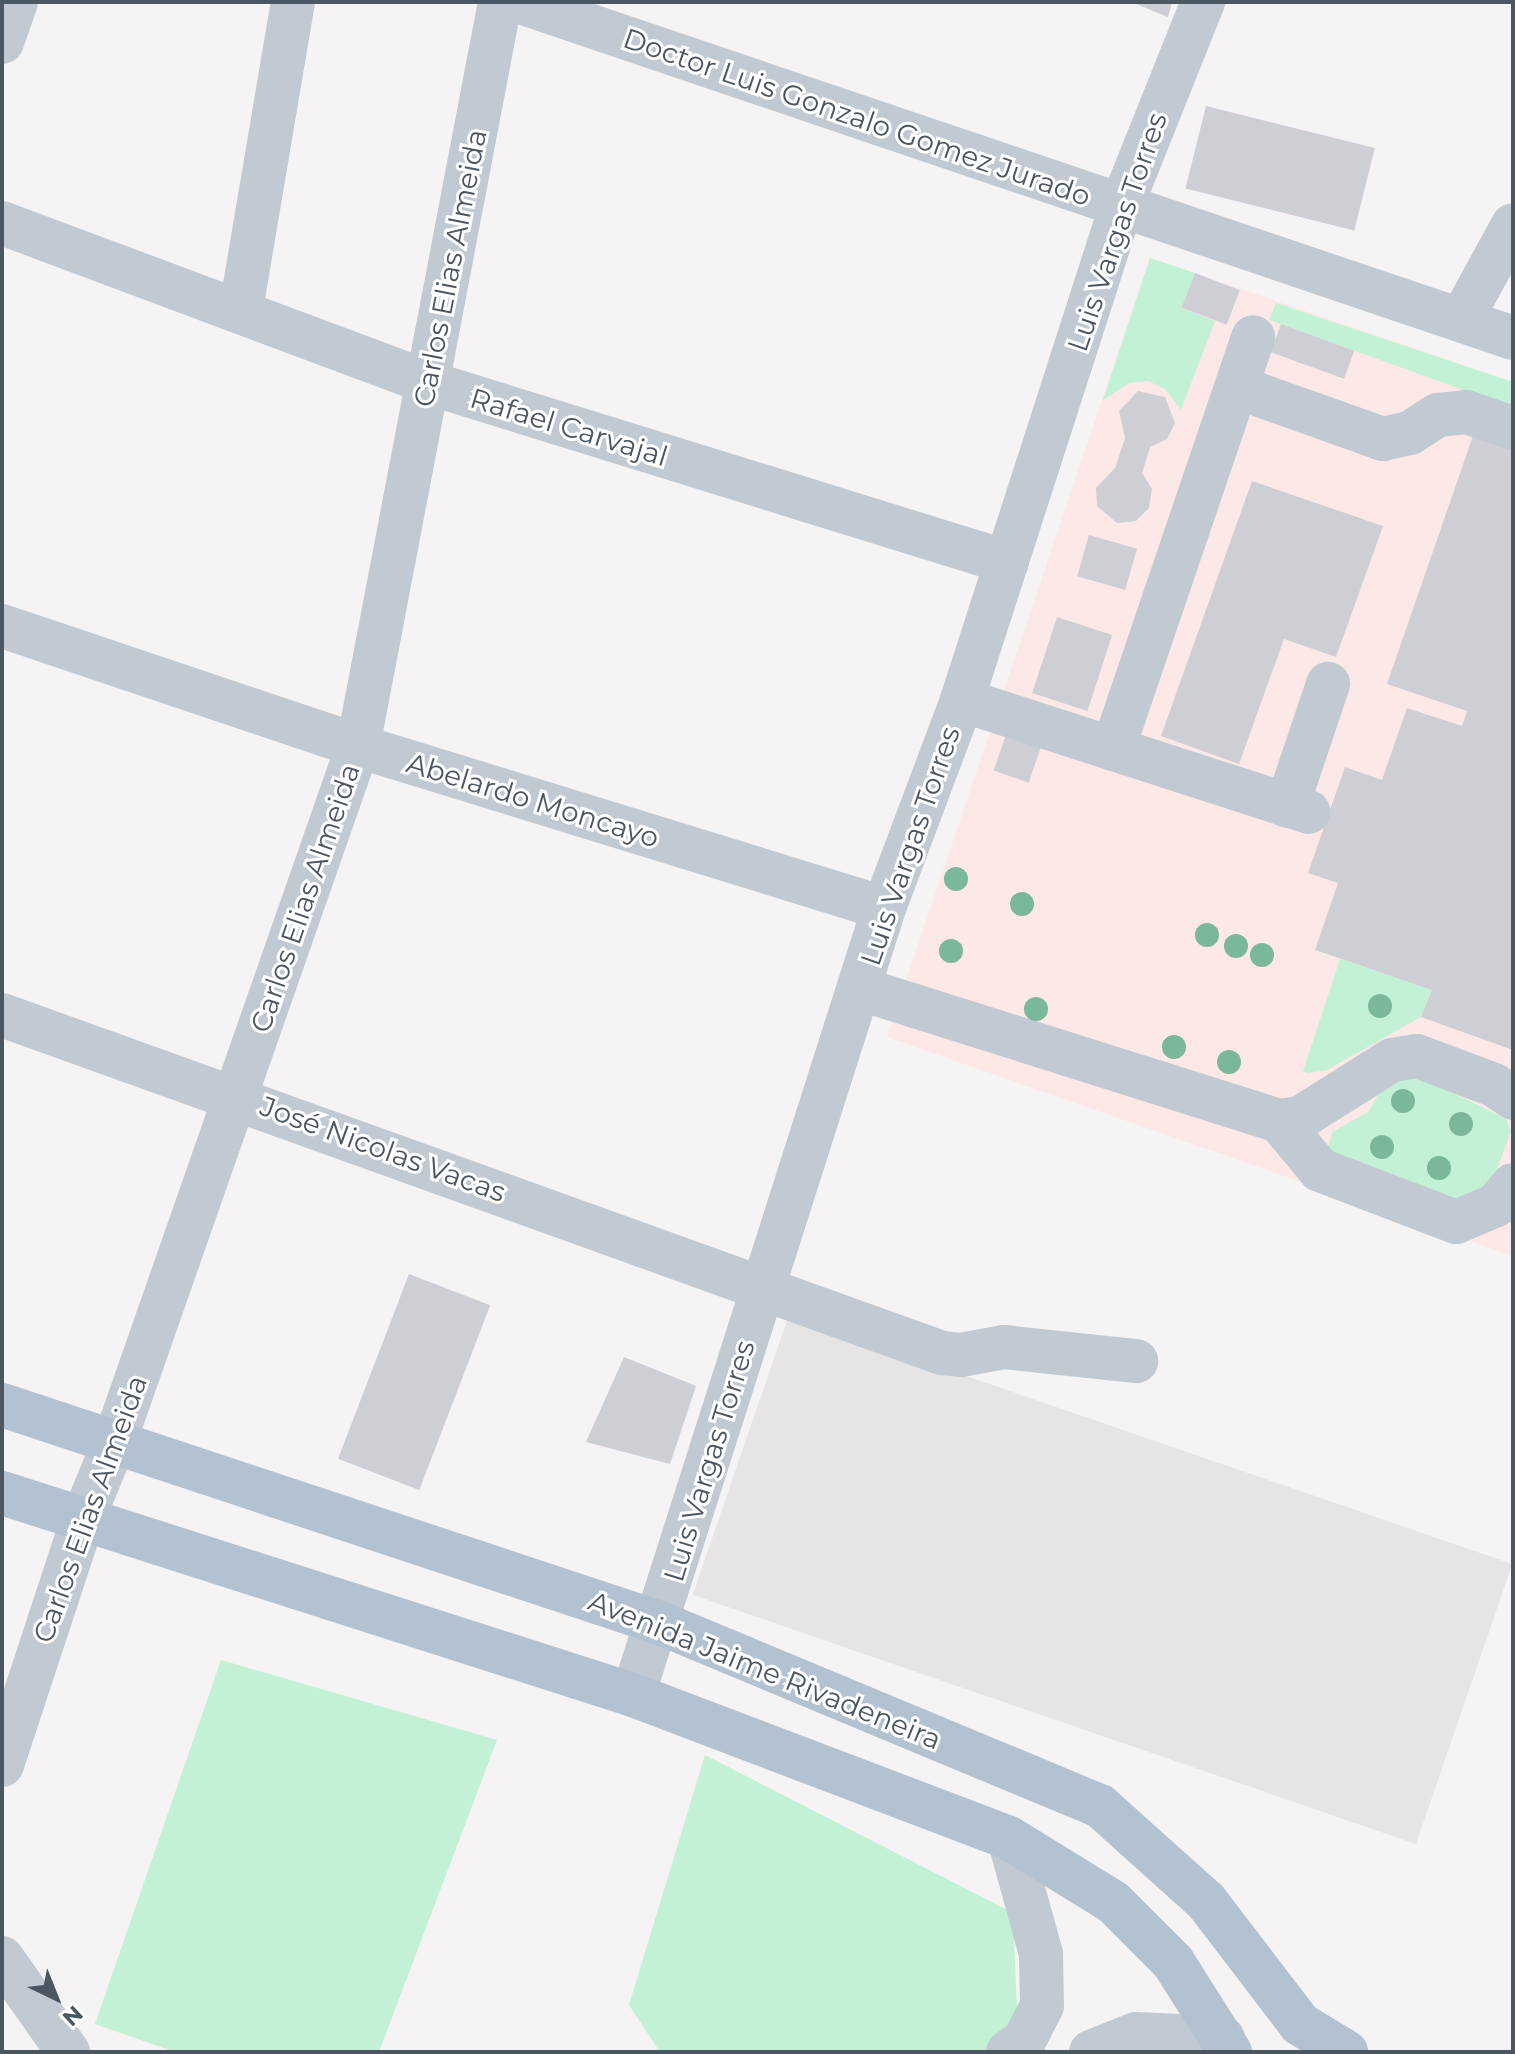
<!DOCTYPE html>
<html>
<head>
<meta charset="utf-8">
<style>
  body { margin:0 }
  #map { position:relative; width:1515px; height:2054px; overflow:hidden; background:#f5f3f3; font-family:Montserrat,sans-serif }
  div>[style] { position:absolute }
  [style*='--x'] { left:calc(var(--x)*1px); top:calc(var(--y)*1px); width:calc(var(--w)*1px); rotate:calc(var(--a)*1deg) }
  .education>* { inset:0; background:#e6e4e5; transform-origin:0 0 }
  .medical>* { inset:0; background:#fce8e6 }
  .green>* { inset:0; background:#c3f1d5 }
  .building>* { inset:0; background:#cdcfd5; transform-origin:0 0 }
  .minor>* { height:44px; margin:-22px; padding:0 22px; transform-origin:22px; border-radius:22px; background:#c1cad2 }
  .major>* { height:44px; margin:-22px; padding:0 22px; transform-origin:22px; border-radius:22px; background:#b3c2d1 }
  .trees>* { width:24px; height:24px; margin:-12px; border-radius:50%; background:#7bb799 }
  span { translate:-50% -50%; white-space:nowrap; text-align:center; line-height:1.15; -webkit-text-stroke:6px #fff; paint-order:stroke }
  .street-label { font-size:28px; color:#4a5661 }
  .frame { position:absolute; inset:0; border:4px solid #4a5661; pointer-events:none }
  .north { position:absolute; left:16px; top:1958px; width:80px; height:80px; -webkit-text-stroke:6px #fff; paint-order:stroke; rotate:137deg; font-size:22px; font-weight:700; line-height:32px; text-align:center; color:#4a5661 }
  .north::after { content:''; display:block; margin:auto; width:28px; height:36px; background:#4a5661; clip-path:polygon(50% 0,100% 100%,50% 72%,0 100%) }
</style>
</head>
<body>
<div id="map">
  <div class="education">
    <i style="left:789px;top:1315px;width:765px;height:296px;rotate:19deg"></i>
  </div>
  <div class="medical">
    <i style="clip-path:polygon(1150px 258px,1513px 382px,1513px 1256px,887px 1037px)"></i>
  </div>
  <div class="green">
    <i style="clip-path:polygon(1150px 258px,1195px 273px,1182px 308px,1215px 321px,1181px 410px,1165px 389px,1148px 381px,1129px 383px,1103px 400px)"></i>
    <i style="clip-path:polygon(1276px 303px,1513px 382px,1513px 408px,1269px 320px)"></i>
    <i style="clip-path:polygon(1340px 959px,1432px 990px,1421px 1017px,1327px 1070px,1308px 1073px,1303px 1071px)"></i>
    <i style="clip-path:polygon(1397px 1076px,1425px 1079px,1506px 1119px,1511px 1131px,1493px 1180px,1460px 1202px,1328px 1150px,1332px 1132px,1368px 1112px,1382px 1088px)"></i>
    <i style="clip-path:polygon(221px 1660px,497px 1740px,379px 2052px,175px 2052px,95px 2024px)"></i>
    <i style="clip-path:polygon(705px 1755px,1013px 1913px,1018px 2035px,992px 2052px,660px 2052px,629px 2005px)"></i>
  </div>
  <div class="building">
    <i style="clip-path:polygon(1131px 2px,1172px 2px,1168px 17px)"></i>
    <i style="left:1206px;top:106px;width:174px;height:85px;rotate:14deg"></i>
    <i style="left:1195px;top:273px;width:48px;height:37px;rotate:21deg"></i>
    <i style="left:1281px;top:324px;width:78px;height:30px;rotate:20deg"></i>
    <i style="clip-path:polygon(1138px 391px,1165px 397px,1175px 423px,1167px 439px,1150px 447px,1142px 473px,1152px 489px,1149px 508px,1136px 521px,1117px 523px,1097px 506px,1096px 488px,1115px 468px,1125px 438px,1119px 411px)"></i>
    <i style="clip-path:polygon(1474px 433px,1513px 446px,1513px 1050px,1421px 1017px,1432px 990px,1315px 950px,1338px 883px,1308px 873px,1345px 767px,1382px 780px,1407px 708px,1462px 726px,1467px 711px,1387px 684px)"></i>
    <i style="clip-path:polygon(1252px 481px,1383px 526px,1336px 657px,1284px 639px,1239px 764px,1161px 736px)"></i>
    <i style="left:1089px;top:535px;width:50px;height:43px;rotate:16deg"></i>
    <i style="left:1057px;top:617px;width:58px;height:80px;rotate:18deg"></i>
    <i style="left:1008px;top:729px;width:37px;height:44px;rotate:19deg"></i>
    <i style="left:409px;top:1274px;width:87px;height:198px;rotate:21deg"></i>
    <i style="clip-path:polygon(624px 1357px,696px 1386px,670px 1464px,586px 1442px)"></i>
  </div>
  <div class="minor">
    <i style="--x:520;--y:2;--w:1048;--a:18.69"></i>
    <i style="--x:2;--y:42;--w:42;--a:-70.7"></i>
    <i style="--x:2;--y:223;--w:456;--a:20.5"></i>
    <i style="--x:429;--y:383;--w:605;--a:17.21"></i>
    <i style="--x:241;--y:309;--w:311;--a:-80.4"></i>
    <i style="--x:1461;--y:320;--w:108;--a:-61.3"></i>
    <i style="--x:1237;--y:387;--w:155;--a:19.6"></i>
    <i style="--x:1383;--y:439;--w:28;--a:-13"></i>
    <i style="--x:1410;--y:433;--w:33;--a:-33"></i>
    <i style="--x:1438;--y:415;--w:28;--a:-6"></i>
    <i style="--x:1466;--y:412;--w:50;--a:18.8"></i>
    <i style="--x:2;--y:626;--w:376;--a:18.6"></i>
    <i style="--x:358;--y:746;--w:550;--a:17.12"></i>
    <i style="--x:962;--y:700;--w:364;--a:17.9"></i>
    <i style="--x:1113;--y:749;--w:435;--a:-71.2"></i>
    <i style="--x:1287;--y:806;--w:129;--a:-71.4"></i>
    <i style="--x:861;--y:989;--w:438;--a:17.5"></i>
    <i style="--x:1279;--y:1121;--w:21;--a:-8"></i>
    <i style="--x:1300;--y:1118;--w:109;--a:-32.2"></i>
    <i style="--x:1392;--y:1060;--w:25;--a:-9"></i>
    <i style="--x:1417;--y:1056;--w:82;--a:20.6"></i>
    <i style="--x:1494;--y:1085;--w:23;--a:34"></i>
    <i style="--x:2;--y:1015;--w:999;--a:19.78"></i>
    <i style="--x:942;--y:1353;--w:19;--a:6"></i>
    <i style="--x:961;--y:1355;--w:44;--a:-10.5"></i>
    <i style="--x:1004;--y:1347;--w:133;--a:6.1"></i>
    <i style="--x:1279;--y:1121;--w:64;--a:50.1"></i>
    <i style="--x:1320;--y:1170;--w:146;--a:20.9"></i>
    <i style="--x:1456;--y:1222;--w:43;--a:-23"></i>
    <i style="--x:1496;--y:1205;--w:26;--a:-50"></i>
    <i style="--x:633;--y:1695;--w:826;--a:-72.31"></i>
    <i style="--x:884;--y:908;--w:222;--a:-69.4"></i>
    <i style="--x:962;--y:700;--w:518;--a:-72.12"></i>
    <i style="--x:1121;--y:207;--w:221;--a:-68.2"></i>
    <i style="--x:2;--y:1765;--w:257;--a:-71.8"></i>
    <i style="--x:82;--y:1521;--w:84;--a:-67.7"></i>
    <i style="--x:114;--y:1443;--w:738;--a:-70.71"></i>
    <i style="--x:358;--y:746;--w:757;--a:-79.19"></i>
    <i style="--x:2;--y:1958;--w:115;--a:54.9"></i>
    <i style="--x:1008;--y:2052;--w:19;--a:-35"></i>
    <i style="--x:1024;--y:2041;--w:39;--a:-63"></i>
    <i style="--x:1042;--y:2006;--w:52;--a:-91.1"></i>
    <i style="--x:1041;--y:1954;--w:120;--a:-105.4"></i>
    <i style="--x:1091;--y:2052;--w:48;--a:-21.8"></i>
    <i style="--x:1136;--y:2034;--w:87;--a:2.6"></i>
  </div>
  <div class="major">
    <i style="--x:2;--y:1405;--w:693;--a:18.33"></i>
    <i style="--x:660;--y:1623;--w:477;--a:22.6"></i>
    <i style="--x:1100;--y:1806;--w:142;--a:41.9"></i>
    <i style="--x:1206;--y:1901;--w:155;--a:52.6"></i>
    <i style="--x:1300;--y:2024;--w:54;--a:31.3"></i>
    <i style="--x:2;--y:1493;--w:663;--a:17.75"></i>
    <i style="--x:633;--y:1695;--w:402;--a:20.8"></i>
    <i style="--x:1009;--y:1838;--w:122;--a:31.6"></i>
    <i style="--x:1113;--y:1902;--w:85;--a:45"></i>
    <i style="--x:1173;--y:1962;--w:107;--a:57.7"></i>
  </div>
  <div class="trees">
    <i style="left:956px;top:879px"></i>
    <i style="left:1022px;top:904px"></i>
    <i style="left:1207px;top:935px"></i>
    <i style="left:1236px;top:946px"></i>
    <i style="left:951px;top:951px"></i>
    <i style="left:1262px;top:955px"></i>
    <i style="left:1380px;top:1006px"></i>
    <i style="left:1036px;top:1009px"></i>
    <i style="left:1174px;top:1047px"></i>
    <i style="left:1229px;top:1062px"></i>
    <i style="left:1403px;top:1101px"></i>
    <i style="left:1461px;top:1124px"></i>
    <i style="left:1382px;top:1147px"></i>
    <i style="left:1439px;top:1168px"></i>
  </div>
  <div class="street-label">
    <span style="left:857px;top:117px;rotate:19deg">Doctor Luis Gonzalo Gomez Jurado</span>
    <span style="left:1117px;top:232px;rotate:-71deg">Luis Vargas Torres</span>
    <span style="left:450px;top:268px;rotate:-79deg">Carlos Elias Almeida</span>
    <span style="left:569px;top:427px;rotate:17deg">Rafael Carvajal</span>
    <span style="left:533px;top:800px;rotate:17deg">Abelardo Moncayo</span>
    <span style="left:910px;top:846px;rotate:-71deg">Luis Vargas Torres</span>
    <span style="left:305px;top:898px;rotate:-71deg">Carlos Elias Almeida</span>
    <span style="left:383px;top:1149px;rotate:20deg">José Nicolas Vacas</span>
    <span style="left:709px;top:1461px;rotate:-73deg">Luis Vargas Torres</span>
    <span style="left:90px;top:1509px;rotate:-70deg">Carlos Elias Almeida</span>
    <span style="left:765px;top:1670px;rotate:22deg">Avenida Jaime Rivadeneira</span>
  </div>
  <div class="frame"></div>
  <div class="north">N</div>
</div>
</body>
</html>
